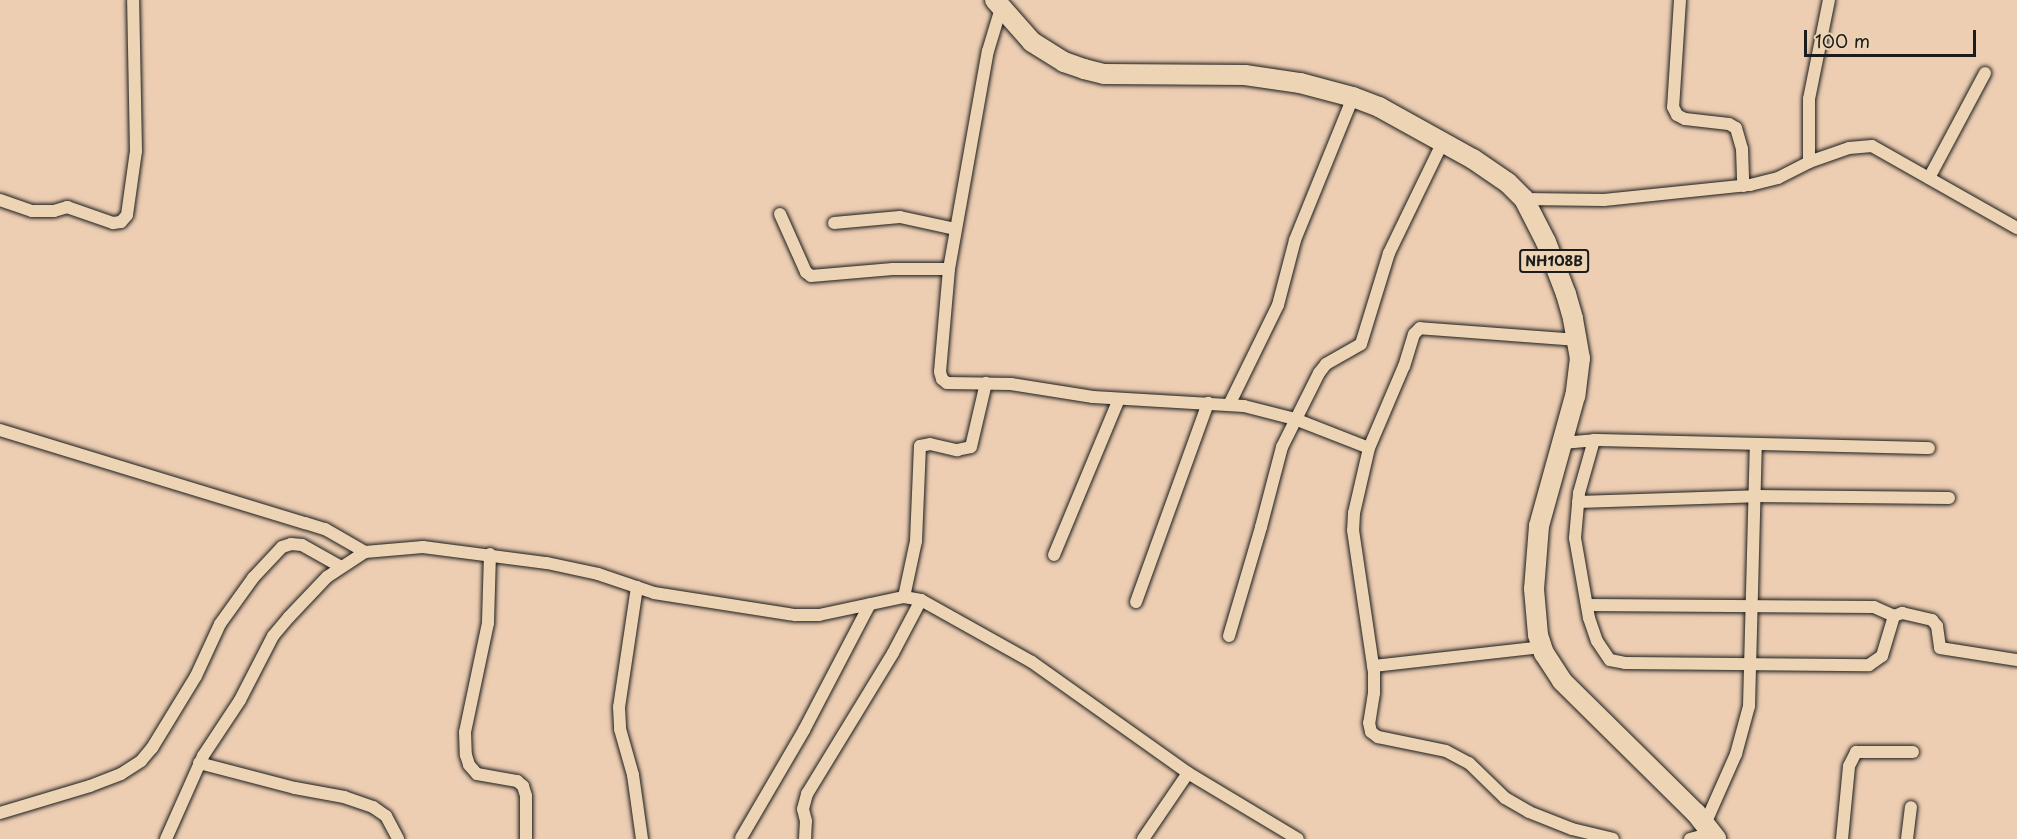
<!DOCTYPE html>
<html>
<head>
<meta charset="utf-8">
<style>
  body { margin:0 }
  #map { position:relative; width:2017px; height:839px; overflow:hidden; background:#edceb3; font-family:"Playpen Sans",sans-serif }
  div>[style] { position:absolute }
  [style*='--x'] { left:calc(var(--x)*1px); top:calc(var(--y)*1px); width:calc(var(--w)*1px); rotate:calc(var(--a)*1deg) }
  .roads { filter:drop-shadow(0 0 2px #1c1c1c) drop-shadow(0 0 2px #1c1c1c) }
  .minor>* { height:12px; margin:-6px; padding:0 6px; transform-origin:6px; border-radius:6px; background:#ecd4b4 }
  .trunk>* { height:20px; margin:-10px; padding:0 10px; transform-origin:10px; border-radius:10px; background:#ecd4b4 }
  span { translate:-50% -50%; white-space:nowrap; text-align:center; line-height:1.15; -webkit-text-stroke:5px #ecd4b4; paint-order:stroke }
  .shield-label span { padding:2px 4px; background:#ecd4b4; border:2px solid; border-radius:4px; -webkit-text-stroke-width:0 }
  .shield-label { font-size:14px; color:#1c1c1c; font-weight:700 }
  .scale { position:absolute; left:1804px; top:30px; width:172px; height:27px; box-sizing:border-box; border:3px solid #1c1c1c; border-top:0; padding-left:8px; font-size:18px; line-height:21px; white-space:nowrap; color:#1c1c1c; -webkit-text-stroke:4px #ecd4b4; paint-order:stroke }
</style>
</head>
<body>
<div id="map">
  <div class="roads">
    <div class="minor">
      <i style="--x:1680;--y:0;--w:107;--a:93.7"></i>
      <i style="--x:1673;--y:107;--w:9;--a:63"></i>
      <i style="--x:1677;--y:115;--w:9;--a:27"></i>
      <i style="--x:1685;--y:119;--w:44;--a:6.5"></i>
      <i style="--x:1729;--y:124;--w:8;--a:30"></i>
      <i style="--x:1736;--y:128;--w:22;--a:74"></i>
      <i style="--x:1742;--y:149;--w:37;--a:88"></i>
      <i style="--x:1809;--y:162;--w:63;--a:-90"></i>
      <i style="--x:1809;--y:99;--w:101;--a:-78.6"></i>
      <i style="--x:1929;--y:178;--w:119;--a:-61.9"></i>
      <i style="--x:1524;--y:199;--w:80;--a:0.7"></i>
      <i style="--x:1604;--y:200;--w:147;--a:-5.9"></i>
      <i style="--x:1750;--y:185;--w:29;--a:-14"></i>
      <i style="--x:1778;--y:178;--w:35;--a:-27"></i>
      <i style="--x:1809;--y:162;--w:42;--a:-19.3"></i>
      <i style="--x:1849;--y:148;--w:23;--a:-5"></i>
      <i style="--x:1872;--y:146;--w:167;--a:29.5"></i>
      <i style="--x:0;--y:200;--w:34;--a:19"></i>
      <i style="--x:32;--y:211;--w:22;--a:0"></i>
      <i style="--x:54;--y:211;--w:14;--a:-17"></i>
      <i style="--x:67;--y:207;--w:49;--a:19.2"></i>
      <i style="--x:113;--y:223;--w:8;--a:-7"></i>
      <i style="--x:121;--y:222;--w:9;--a:-49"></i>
      <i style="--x:127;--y:215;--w:65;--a:-82"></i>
      <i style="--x:136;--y:151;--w:151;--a:-91.1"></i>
      <i style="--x:780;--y:214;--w:64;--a:65.9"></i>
      <i style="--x:806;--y:272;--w:6;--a:39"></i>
      <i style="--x:811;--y:276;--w:82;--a:-4.9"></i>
      <i style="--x:893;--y:269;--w:56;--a:0"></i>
      <i style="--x:949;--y:269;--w:221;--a:-79.9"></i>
      <i style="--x:988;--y:51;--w:45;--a:-73.2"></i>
      <i style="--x:834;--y:223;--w:66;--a:-5.2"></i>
      <i style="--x:900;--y:217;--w:56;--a:12.3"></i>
      <i style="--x:949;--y:269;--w:103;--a:95"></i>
      <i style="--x:940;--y:372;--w:7;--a:74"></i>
      <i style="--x:942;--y:379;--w:6;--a:39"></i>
      <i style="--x:947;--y:383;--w:64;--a:0.9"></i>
      <i style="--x:1011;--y:384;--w:83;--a:9"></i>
      <i style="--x:1093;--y:397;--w:151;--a:3.4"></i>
      <i style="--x:1244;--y:406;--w:53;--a:14.3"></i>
      <i style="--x:1295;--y:419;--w:79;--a:21.4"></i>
      <i style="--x:1578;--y:340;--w:158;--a:-175.7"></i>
      <i style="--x:1420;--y:328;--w:8;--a:135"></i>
      <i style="--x:1414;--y:334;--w:34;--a:107"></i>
      <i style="--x:1404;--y:366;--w:89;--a:113.1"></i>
      <i style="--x:1369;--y:448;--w:67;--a:103"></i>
      <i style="--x:1354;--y:513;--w:17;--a:93"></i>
      <i style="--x:1353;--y:530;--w:145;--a:81.6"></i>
      <i style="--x:1374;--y:673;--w:20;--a:90"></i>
      <i style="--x:1374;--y:693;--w:30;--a:99"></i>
      <i style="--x:1369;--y:723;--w:9;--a:77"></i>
      <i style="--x:1371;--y:732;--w:9;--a:36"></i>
      <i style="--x:1378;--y:737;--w:69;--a:11.6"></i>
      <i style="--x:1446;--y:751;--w:26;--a:28"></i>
      <i style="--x:1469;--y:763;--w:50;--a:44.2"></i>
      <i style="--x:1505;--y:798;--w:28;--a:30"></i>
      <i style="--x:1529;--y:812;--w:46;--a:21.6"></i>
      <i style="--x:1572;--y:829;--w:42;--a:13.7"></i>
      <i style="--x:1229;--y:405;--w:111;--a:-63.9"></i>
      <i style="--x:1278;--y:305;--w:67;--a:-75.3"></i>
      <i style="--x:1295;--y:240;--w:154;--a:-67.9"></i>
      <i style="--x:0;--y:430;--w:319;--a:17"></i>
      <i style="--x:305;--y:523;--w:21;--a:17"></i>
      <i style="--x:325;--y:529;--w:46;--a:29.9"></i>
      <i style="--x:1594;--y:440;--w:55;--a:105.8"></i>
      <i style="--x:1579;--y:493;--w:45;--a:95.1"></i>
      <i style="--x:1575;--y:538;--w:81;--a:80.1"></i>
      <i style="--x:1589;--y:618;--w:24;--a:71"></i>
      <i style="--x:1597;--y:641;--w:23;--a:56"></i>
      <i style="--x:1610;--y:660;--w:15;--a:11"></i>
      <i style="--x:1625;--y:663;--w:244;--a:0.5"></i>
      <i style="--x:1869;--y:665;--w:16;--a:-35"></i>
      <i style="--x:1882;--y:656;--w:42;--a:-73.3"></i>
      <i style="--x:1894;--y:616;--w:9;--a:-21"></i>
      <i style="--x:1902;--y:613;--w:31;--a:13"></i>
      <i style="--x:1932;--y:620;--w:8;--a:50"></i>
      <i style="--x:1937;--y:626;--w:22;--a:82"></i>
      <i style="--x:1940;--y:648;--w:78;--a:8.9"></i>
      <i style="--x:1562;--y:443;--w:32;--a:-5"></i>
      <i style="--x:1594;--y:440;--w:335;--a:1.4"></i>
      <i style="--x:1578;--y:502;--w:177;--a:-1.9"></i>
      <i style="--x:1755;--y:496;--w:194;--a:0.6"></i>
      <i style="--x:490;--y:554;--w:69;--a:91.7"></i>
      <i style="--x:488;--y:623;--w:111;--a:101.9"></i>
      <i style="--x:465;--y:732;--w:23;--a:88"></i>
      <i style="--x:466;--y:755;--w:10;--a:73"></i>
      <i style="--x:469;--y:765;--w:12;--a:48"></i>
      <i style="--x:477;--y:774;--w:41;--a:9.9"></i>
      <i style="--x:517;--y:781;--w:8;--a:40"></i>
      <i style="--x:523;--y:786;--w:10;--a:73"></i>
      <i style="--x:526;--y:796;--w:43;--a:90"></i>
      <i style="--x:1054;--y:555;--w:169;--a:-67.4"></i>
      <i style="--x:637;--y:587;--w:121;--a:98.5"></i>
      <i style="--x:619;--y:707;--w:22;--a:87"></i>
      <i style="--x:620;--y:729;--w:48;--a:74.2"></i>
      <i style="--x:633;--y:775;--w:65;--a:82"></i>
      <i style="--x:904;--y:597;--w:57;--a:-77.9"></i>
      <i style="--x:916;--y:541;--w:95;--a:-87.6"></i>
      <i style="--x:920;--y:446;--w:10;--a:-11"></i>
      <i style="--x:930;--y:444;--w:28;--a:13"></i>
      <i style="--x:957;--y:450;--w:14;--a:-12"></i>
      <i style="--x:971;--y:447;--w:66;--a:-76.8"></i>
      <i style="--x:1136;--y:602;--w:212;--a:-70.1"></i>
      <i style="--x:1587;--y:605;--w:287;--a:0.4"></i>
      <i style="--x:1874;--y:607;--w:22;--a:24"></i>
      <i style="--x:1229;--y:636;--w:114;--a:-73.6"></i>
      <i style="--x:1261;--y:527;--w:83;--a:-75.3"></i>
      <i style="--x:1282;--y:447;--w:83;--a:-63.4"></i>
      <i style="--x:1319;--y:373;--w:11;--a:-52"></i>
      <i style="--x:1326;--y:364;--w:40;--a:-29.7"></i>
      <i style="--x:1361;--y:344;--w:95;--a:-72.9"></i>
      <i style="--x:1389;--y:253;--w:123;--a:-64.1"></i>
      <i style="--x:1373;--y:666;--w:170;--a:-6.4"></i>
      <i style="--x:199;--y:763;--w:99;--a:14.6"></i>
      <i style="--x:295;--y:788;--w:50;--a:10.4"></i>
      <i style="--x:344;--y:797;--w:31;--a:19"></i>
      <i style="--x:373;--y:807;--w:16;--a:35"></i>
      <i style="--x:386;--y:816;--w:26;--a:62"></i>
      <i style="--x:0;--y:813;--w:94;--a:-16.7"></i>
      <i style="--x:90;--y:786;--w:33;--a:-21"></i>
      <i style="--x:121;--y:774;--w:24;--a:-33"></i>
      <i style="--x:141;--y:761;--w:17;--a:-50"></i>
      <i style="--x:152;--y:748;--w:84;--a:-58.6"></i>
      <i style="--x:196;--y:676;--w:57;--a:-65.2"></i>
      <i style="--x:220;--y:624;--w:57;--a:-54.3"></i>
      <i style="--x:253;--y:578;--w:42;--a:-46.9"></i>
      <i style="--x:282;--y:547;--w:9;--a:-18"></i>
      <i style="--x:291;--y:544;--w:11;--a:5"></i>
      <i style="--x:302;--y:545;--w:45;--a:29.4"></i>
      <i style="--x:1705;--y:824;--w:77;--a:-66.1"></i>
      <i style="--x:1736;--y:754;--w:50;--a:-74.8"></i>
      <i style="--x:1749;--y:706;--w:262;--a:-88.5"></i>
      <i style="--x:741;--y:838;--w:125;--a:-59.7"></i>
      <i style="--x:804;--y:730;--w:142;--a:-62.4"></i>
      <i style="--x:166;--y:839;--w:91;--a:-66"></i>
      <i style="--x:203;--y:756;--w:67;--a:-56.5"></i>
      <i style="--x:240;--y:700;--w:72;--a:-62.7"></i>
      <i style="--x:273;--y:636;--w:25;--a:-50"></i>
      <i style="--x:289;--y:617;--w:55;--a:-46.5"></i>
      <i style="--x:327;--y:577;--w:45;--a:-33.3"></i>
      <i style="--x:365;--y:552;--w:58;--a:-4.9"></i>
      <i style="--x:423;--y:547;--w:125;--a:7.4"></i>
      <i style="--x:547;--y:563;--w:52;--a:12.2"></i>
      <i style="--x:598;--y:574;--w:59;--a:18.7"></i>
      <i style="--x:654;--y:593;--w:143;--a:8.9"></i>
      <i style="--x:795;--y:615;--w:24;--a:0"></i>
      <i style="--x:819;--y:615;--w:87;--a:-12"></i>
      <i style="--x:904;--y:597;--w:17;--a:10"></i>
      <i style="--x:921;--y:600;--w:127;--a:29.2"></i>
      <i style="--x:1032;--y:662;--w:191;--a:35.4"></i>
      <i style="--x:1188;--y:773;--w:128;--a:31"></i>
      <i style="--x:805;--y:839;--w:18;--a:-87"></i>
      <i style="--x:806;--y:821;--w:12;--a:-104"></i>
      <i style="--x:803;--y:809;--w:16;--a:-75"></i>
      <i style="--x:807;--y:794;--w:165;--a:-58.6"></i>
      <i style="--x:893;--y:653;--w:60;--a:-62.2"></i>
      <i style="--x:1143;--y:839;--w:80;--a:-55.7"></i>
      <i style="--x:1690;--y:839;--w:23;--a:-15"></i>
      <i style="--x:1842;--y:839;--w:73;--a:-84.5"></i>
      <i style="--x:1849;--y:766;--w:16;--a:-63"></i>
      <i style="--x:1856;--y:752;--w:57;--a:0"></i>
      <i style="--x:1907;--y:839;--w:32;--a:-83"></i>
    </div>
    <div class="trunk">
      <i style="--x:995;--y:0;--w:56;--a:48.6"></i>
      <i style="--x:1032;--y:42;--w:38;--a:32"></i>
      <i style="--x:1064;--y:62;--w:21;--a:19"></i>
      <i style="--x:1084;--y:69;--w:21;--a:14"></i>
      <i style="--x:1104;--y:74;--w:141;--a:0.4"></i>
      <i style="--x:1245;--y:75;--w:56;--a:8.3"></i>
      <i style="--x:1300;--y:83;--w:55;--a:14.8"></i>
      <i style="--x:1353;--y:97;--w:28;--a:21"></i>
      <i style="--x:1379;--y:107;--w:107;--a:29"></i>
      <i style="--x:1473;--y:159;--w:42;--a:34.4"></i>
      <i style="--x:1508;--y:183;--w:23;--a:45"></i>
      <i style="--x:1524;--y:199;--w:48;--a:62.9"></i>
      <i style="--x:1546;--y:242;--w:56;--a:69"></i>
      <i style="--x:1566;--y:294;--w:26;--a:74"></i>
      <i style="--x:1573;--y:319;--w:40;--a:80"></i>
      <i style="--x:1580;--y:358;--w:38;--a:97"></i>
      <i style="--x:1575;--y:396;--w:135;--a:105.5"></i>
      <i style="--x:1539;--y:526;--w:63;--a:94.5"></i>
      <i style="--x:1534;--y:589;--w:46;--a:85"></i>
      <i style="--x:1538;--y:635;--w:19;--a:72"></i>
      <i style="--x:1544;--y:653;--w:33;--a:57"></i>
      <i style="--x:1562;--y:681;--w:188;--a:44.6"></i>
      <i style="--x:1696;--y:813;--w:33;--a:52"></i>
    </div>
  </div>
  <div class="shield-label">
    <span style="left:1554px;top:261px">NH108B</span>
  </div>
  <div class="scale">100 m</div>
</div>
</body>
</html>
